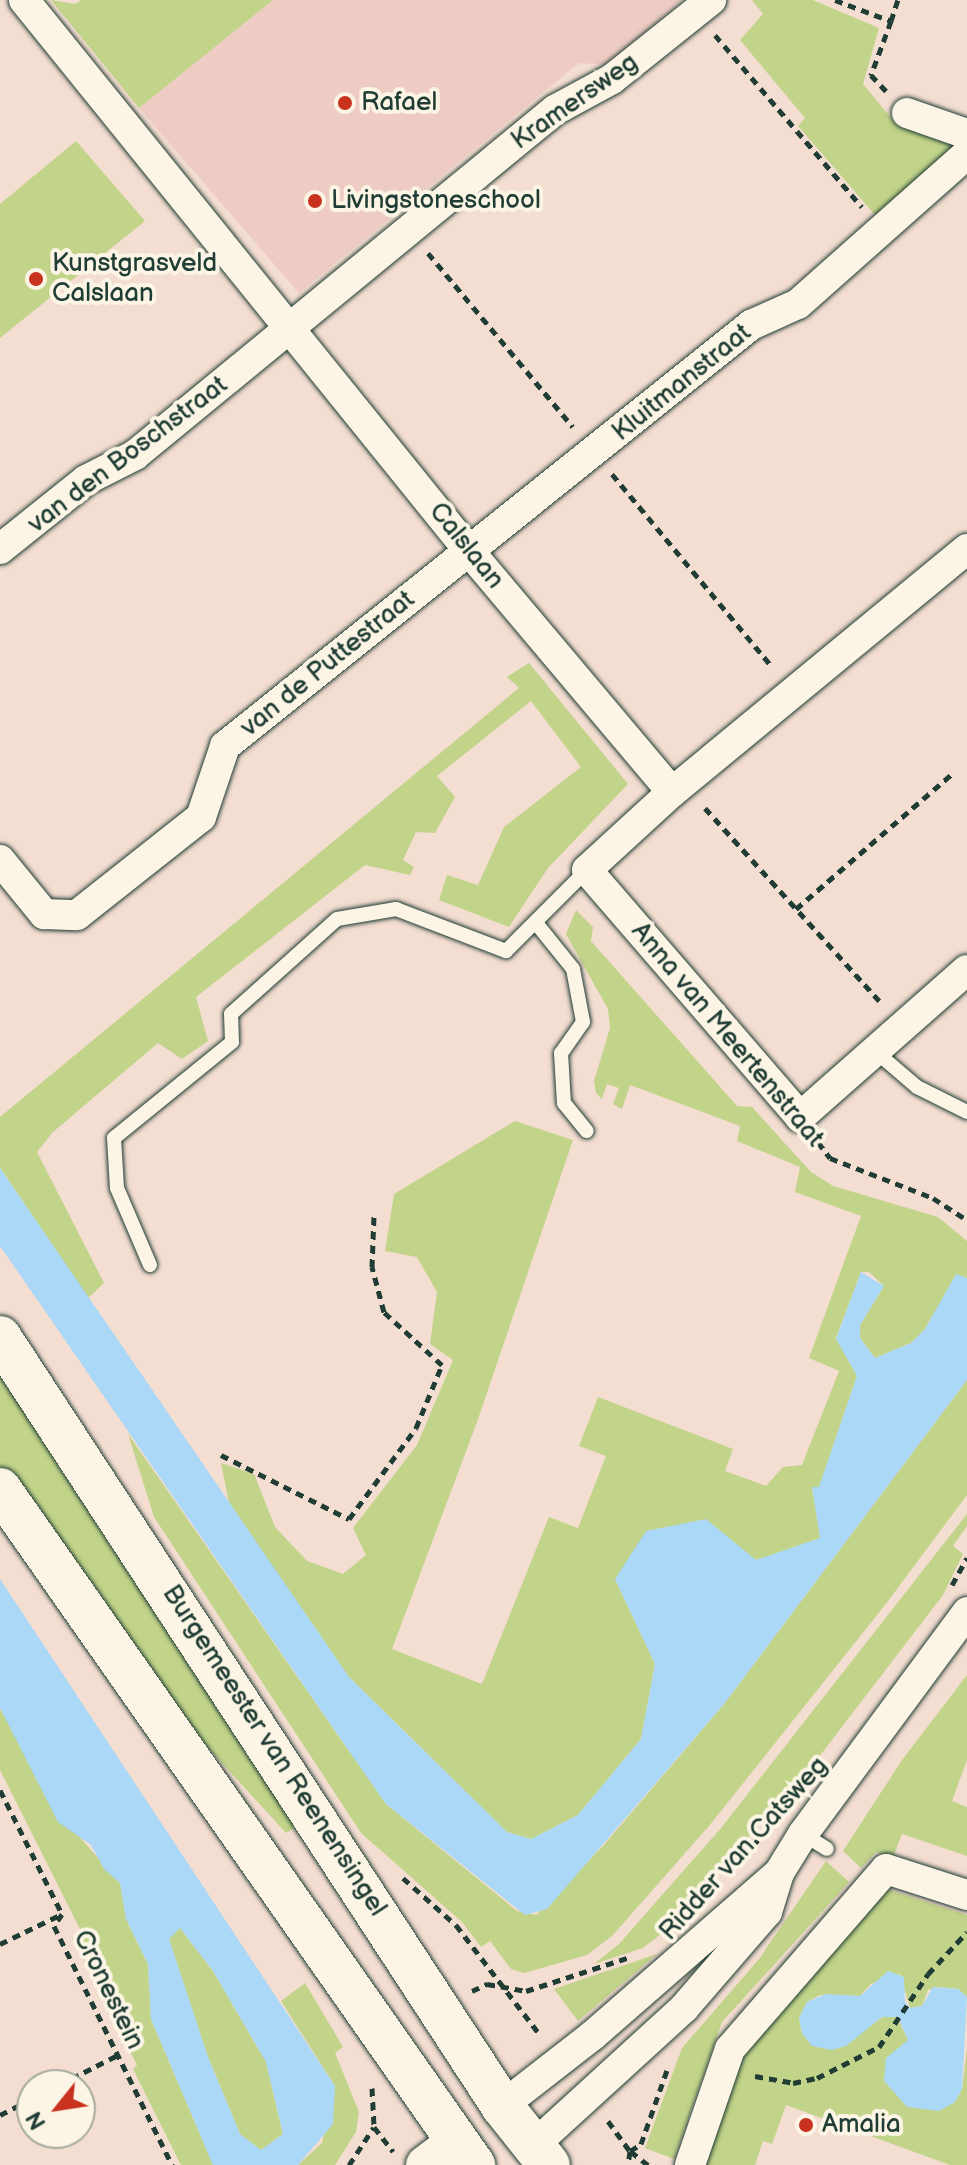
<!DOCTYPE html>
<html>
<head>
<meta charset="utf-8">
<style>
  body { margin:0 }
  #map { position:relative; width:967px; height:2165px; overflow:hidden; background:#f4ddd1; font-family:"Balsamiq Sans",sans-serif }
  div>[style] { position:absolute }
  [style*='--x'] { left:calc(var(--x)*1px); top:calc(var(--y)*1px); width:calc(var(--w)*1px); rotate:calc(var(--a)*1deg) }
  .built>* { inset:0; background:#eeccc3 }
  .green>* { inset:0; background:#c2d489 }
  .water>* { inset:0; background:#aad8f6 }
  .path>* { height:5px; margin-top:-2.5px; transform-origin:0; background:repeating-linear-gradient(90deg,#1f3d34 0 8px,transparent 0 14px) }
  .roads { filter:drop-shadow(0 0 2px #1f3d34) drop-shadow(0 0 2px #1f3d34) }
  .service>* { height:14px; margin:-7px; padding:0 7px; transform-origin:7px; border-radius:7px; background:#fcf5e5 }
  .minor>* { height:30px; margin:-15px; padding:0 15px; transform-origin:15px; border-radius:15px; background:#fcf5e5 }
  .tertiary>* { height:38px; margin:-19px; padding:0 19px; transform-origin:19px; border-radius:19px; background:#fcf5e5 }
  .secondary>* { height:42px; margin:-21px; padding:0 21px; transform-origin:21px; border-radius:21px; background:#fcf5e5 }
  .dots>* { width:22px; height:22px; translate:-50% -50%; box-sizing:border-box; border:4px solid #fcf5e5; border-radius:50% }
  span { translate:-50% -50%; white-space:nowrap; text-align:center; line-height:1.15; -webkit-text-stroke:8px #fcf5e5; paint-order:stroke }
  .street-label { font-size:26px; color:#1f3d34 }
  .poi-label { font-size:26px; color:#1f3d34 }
  .left { translate:0 -50%; text-align:left }
  .north { position:absolute; left:16px; top:2069px; width:80px; height:80px; box-sizing:border-box; background:#fcf5e5; border:2px solid #a4ab9e; border-radius:50%; rotate:240deg; font-size:22px; font-weight:700; line-height:32px; text-align:center; color:#1f3d34 }
  .north::after { content:''; display:block; margin:auto; width:28px; height:36px; background:#c8321e; clip-path:polygon(50% 0,100% 100%,50% 72%,0 100%) }
</style>
</head>
<body>
<div id="map">
  <div class="built">
    <i style="clip-path:polygon(273px 0,682px 0,608px 65px,579px 63px,299px 293px,139px 108px)"></i>
  </div>
  <div class="green">
    <i style="clip-path:polygon(51px 0,75px 4px,81px 0,273px 0,139px 108px)"></i>
    <i style="clip-path:polygon(752px 0,813px 0,879px 28px,863px 84px,897px 125px,957px 147px,876px 216px,798px 126px,805px 118px,740px 40px,763px 14px)"></i>
    <i style="clip-path:polygon(76px 141px,145px 221px,0 338px,0 204px)"></i>
    <i style="clip-path:polygon(529px 663px,628px 784px,548px 868px,509px 927px,439px 900px,447px 875px,478px 885px,504px 827px,581px 767px,531px 701px,437px 776px,455px 797px,435px 833px,416px 832px,403px 860px,414px 867px,410px 875px,365px 865px,196px 997px,208px 1041px,182px 1059px,158px 1043px,53px 1132px,37px 1152px,104px 1283px,88px 1298px,0 1168px,0 1117px,519px 688px,507px 677px)"></i>
    <i style="clip-path:polygon(576px 910px,593px 927px,591px 941px,737px 1106px,752px 1107px,811px 1172px,833px 1186px,938px 1217px,967px 1241px,967px 1278px,956px 1275px,925px 1329px,911px 1343px,875px 1358px,860px 1338px,860px 1325px,884px 1286px,869px 1272px,861px 1272px,836px 1338px,857px 1376px,819px 1488px,812px 1487px,821px 1538px,756px 1560px,713px 1529px,615px 1579px,655px 1664px,641px 1739px,578px 1815px,531px 1839px,507px 1832px,349px 1677px,230px 1508px,221px 1463px,254px 1474px,275px 1527px,307px 1561px,343px 1574px,366px 1555px,353px 1528px,417px 1445px,453px 1360px,430px 1344px,437px 1292px,417px 1257px,385px 1251px,394px 1194px,515px 1121px,573px 1140px,477px 1422px,392px 1649px,482px 1684px,549px 1517px,578px 1528px,606px 1456px,579px 1446px,598px 1397px,733px 1449px,725px 1471px,766px 1486px,783px 1467px,802px 1465px,839px 1371px,809px 1358px,861px 1216px,795px 1192px,800px 1167px,737px 1141px,740px 1126px,630px 1085px,622px 1109px,613px 1104px,619px 1088px,607px 1084px,602px 1099px,596px 1093px,594px 1081px,610px 1028px,608px 1009px,566px 934px)"></i>
    <i style="clip-path:polygon(0 1357px,101px 1508px,142px 1593px,297px 1826px,286px 1833px,158px 1693px,0 1469px)"></i>
    <i style="clip-path:polygon(967px 1380px,967px 1495px,885px 1605px,709px 1826px,612px 1936px,587px 1955px,524px 1973px,511px 1969px,490px 1941px,481px 1947px,462px 1922px,361px 1833px,154px 1517px,128px 1434px,386px 1804px,517px 1911px,536px 1915px,603px 1846px,724px 1704px)"></i>
    <i style="clip-path:polygon(967px 1514px,967px 1526px,953px 1546px,963px 1554px,943px 1595px,812px 1766px,661px 1934px,643px 1948px,594px 1964px,619px 1944px,721px 1828px)"></i>
    <i style="clip-path:polygon(967px 1675px,967px 1760px,952px 1801px,967px 1807px,967px 1856px,902px 1834px,893px 1857px,876px 1852px,861px 1868px,843px 1851px,902px 1760px)"></i>
    <i style="clip-path:polygon(0 1708px,70px 1826px,120px 1883px,126px 1919px,148px 1964px,151px 2019px,213px 2165px,181px 2165px,133px 2069px,137px 2065px,72px 1938px,82px 1933px,0 1770px)"></i>
    <i style="clip-path:polygon(826px 1861px,849px 1882px,722px 2022px,674px 2159px,645px 2148px,682px 2048px,759px 1959px)"></i>
    <i style="clip-path:polygon(883px 1888px,967px 1915px,967px 1997px,958px 1989px,939px 1987px,928px 1990px,922px 2006px,910px 2008px,900px 1974px,871px 1984px,860px 1996px,820px 1995px,807px 2002px,799px 2018px,802px 2033px,812px 2046px,861px 2032px,883px 2017px,897px 2017px,908px 2040px,896px 2052px,962px 2089px,967px 2049px,967px 2165px,950px 2165px,786px 2105px,772px 2144px,763px 2141px,755px 2165px,703px 2165px,745px 2041px)"></i>
    <i style="clip-path:polygon(180px 1928px,213px 1971px,266px 2062px,283px 2134px,261px 2150px,240px 2134px,208px 2057px,169px 1939px,173px 1930px)"></i>
    <i style="clip-path:polygon(657px 1954px,578px 2021px,554px 1989px,595px 1975px)"></i>
    <i style="clip-path:polygon(305px 1983px,343px 2047px,335px 2053px,359px 2112px,356px 2132px,335px 2165px,298px 2165px,322px 2143px,335px 2086px,281px 2001px)"></i>
  </div>
  <div class="water">
    <i style="clip-path:polygon(0 1168px,349px 1677px,507px 1832px,531px 1839px,578px 1815px,641px 1739px,655px 1664px,615px 1579px,646px 1531px,706px 1519px,756px 1560px,820px 1538px,812px 1487px,819px 1487px,857px 1376px,836px 1339px,861px 1272px,884px 1286px,860px 1325px,860px 1338px,875px 1358px,911px 1343px,925px 1329px,956px 1274px,967px 1278px,967px 1380px,724px 1704px,547px 1909px,525px 1915px,386px 1804px,367px 1777px,0 1246px)"></i>
    <i style="clip-path:polygon(evenodd,0 1579px,335px 2086px,333px 2124px,298px 2165px,213px 2165px,151px 2019px,148px 1964px,126px 1919px,120px 1883px,104px 1869px,91px 1845px,58px 1822px,0 1708px,0 1579px,180px 1928px,213px 1971px,266px 2062px,283px 2134px,261px 2150px,240px 2134px,208px 2057px,169px 1939px,180px 1928px)"></i>
    <i style="clip-path:polygon(888px 1971px,904px 1977px,905px 2002px,910px 2008px,922px 2006px,933px 1987px,958px 1989px,967px 1997px,962px 2089px,955px 2102px,939px 2111px,907px 2107px,884px 2081px,886px 2058px,908px 2040px,898px 2017px,882px 2017px,846px 2046px,832px 2050px,812px 2046px,802px 2033px,799px 2018px,807px 2002px,826px 1994px,860px 1996px)"></i>
  </div>
  <div class="path">
    <i style="--x:835;--y:0;--w:60;--a:20.6"></i>
    <i style="--x:891;--y:21;--w:58;--a:110.3"></i>
    <i style="--x:871;--y:75;--w:23;--a:47"></i>
    <i style="--x:891;--y:21;--w:22;--a:-72"></i>
    <i style="--x:715;--y:35;--w:226;--a:49.5"></i>
    <i style="--x:428;--y:253;--w:226;--a:50.2"></i>
    <i style="--x:612;--y:474;--w:251;--a:50.3"></i>
    <i style="--x:705;--y:808;--w:261;--a:47.9"></i>
    <i style="--x:796;--y:909;--w:206;--a:-40.9"></i>
    <i style="--x:818;--y:1142;--w:20;--a:53"></i>
    <i style="--x:830;--y:1158;--w:110;--a:21.2"></i>
    <i style="--x:933;--y:1198;--w:40;--a:32.9"></i>
    <i style="--x:221;--y:1455;--w:143;--a:26.6"></i>
    <i style="--x:349;--y:1519;--w:113;--a:-53.6"></i>
    <i style="--x:416;--y:1428;--w:68;--a:-67.6"></i>
    <i style="--x:442;--y:1365;--w:79;--a:-137.6"></i>
    <i style="--x:384;--y:1312;--w:47;--a:-104.9"></i>
    <i style="--x:372;--y:1267;--w:53;--a:-87.8"></i>
    <i style="--x:952;--y:1585;--w:31;--a:-61"></i>
    <i style="--x:0;--y:1790;--w:139;--a:63.4"></i>
    <i style="--x:62;--y:1914;--w:14;--a:124"></i>
    <i style="--x:54;--y:1926;--w:267;--a:63.7"></i>
    <i style="--x:743;--y:1856;--w:22;--a:-47"></i>
    <i style="--x:403;--y:1878;--w:71;--a:41.6"></i>
    <i style="--x:456;--y:1925;--w:138;--a:52.6"></i>
    <i style="--x:0;--y:1944;--w:67;--a:-25.8"></i>
    <i style="--x:472;--y:1991;--w:17;--a:-25"></i>
    <i style="--x:487;--y:1984;--w:40;--a:10"></i>
    <i style="--x:526;--y:1991;--w:109;--a:-18.1"></i>
    <i style="--x:755;--y:2076;--w:39;--a:10"></i>
    <i style="--x:793;--y:2083;--w:25;--a:-12"></i>
    <i style="--x:817;--y:2078;--w:69;--a:-26.6"></i>
    <i style="--x:879;--y:2047;--w:88;--a:-56.1"></i>
    <i style="--x:928;--y:1974;--w:57;--a:-47.1"></i>
    <i style="--x:59;--y:2085;--w:66;--a:-27"></i>
    <i style="--x:372;--y:2088;--w:39;--a:87"></i>
    <i style="--x:374;--y:2127;--w:31;--a:52"></i>
    <i style="--x:0;--y:2115;--w:36;--a:-27"></i>
    <i style="--x:608;--y:2121;--w:37;--a:54"></i>
    <i style="--x:630;--y:2151;--w:14;--a:98"></i>
    <i style="--x:349;--y:2165;--w:45;--a:-56.7"></i>
    <i style="--x:648;--y:2165;--w:23;--a:-142"></i>
    <i style="--x:630;--y:2151;--w:13;--a:-32"></i>
    <i style="--x:641;--y:2144;--w:78;--a:-70.6"></i>
  </div>
  <div class="roads">
    <div class="service">
      <i style="--x:536;--y:923;--w:59;--a:51.2"></i>
      <i style="--x:573;--y:969;--w:54;--a:79.3"></i>
      <i style="--x:583;--y:1022;--w:38;--a:125"></i>
      <i style="--x:561;--y:1053;--w:50;--a:86.6"></i>
      <i style="--x:564;--y:1103;--w:36;--a:51"></i>
      <i style="--x:875;--y:1051;--w:55;--a:40.6"></i>
      <i style="--x:917;--y:1087;--w:56;--a:26.6"></i>
      <i style="--x:150;--y:1265;--w:84;--a:-113.2"></i>
      <i style="--x:117;--y:1188;--w:50;--a:-93.4"></i>
      <i style="--x:114;--y:1138;--w:152;--a:-39.1"></i>
      <i style="--x:232;--y:1042;--w:28;--a:-92"></i>
      <i style="--x:231;--y:1014;--w:142;--a:-41.9"></i>
      <i style="--x:337;--y:919;--w:60;--a:-9.6"></i>
      <i style="--x:396;--y:909;--w:118;--a:20.9"></i>
      <i style="--x:506;--y:951;--w:115;--a:-45"></i>
      <i style="--x:803;--y:1834;--w:28;--a:32"></i>
    </div>
    <div class="minor">
      <i style="--x:24;--y:0;--w:708;--a:51.07"></i>
      <i style="--x:469;--y:551;--w:315;--a:49.9"></i>
      <i style="--x:907;--y:113;--w:64;--a:19.3"></i>
      <i style="--x:0;--y:549;--w:110;--a:-38.7"></i>
      <i style="--x:86;--y:480;--w:55;--a:-27"></i>
      <i style="--x:135;--y:455;--w:544;--a:-39.4"></i>
      <i style="--x:555;--y:110;--w:65;--a:-28.5"></i>
      <i style="--x:612;--y:79;--w:127;--a:-38.6"></i>
      <i style="--x:967;--y:549;--w:382;--a:140.5"></i>
      <i style="--x:672;--y:792;--w:115;--a:137.5"></i>
      <i style="--x:587;--y:870;--w:326;--a:49.2"></i>
      <i style="--x:800;--y:1117;--w:222;--a:-41.4"></i>
      <i style="--x:0;--y:860;--w:70;--a:50.8"></i>
      <i style="--x:44;--y:914;--w:33;--a:2"></i>
      <i style="--x:77;--y:915;--w:158;--a:-38.3"></i>
      <i style="--x:201;--y:817;--w:75;--a:-71.3"></i>
      <i style="--x:225;--y:746;--w:674;--a:-38.67"></i>
      <i style="--x:751;--y:325;--w:51;--a:-24.1"></i>
      <i style="--x:798;--y:304;--w:226;--a:-41.6"></i>
      <i style="--x:502;--y:2106;--w:114;--a:-37.9"></i>
      <i style="--x:592;--y:2036;--w:248;--a:-41.1"></i>
      <i style="--x:533;--y:2146;--w:205;--a:-42.4"></i>
      <i style="--x:684;--y:2008;--w:127;--a:-49.2"></i>
      <i style="--x:767;--y:1912;--w:41;--a:-72.9"></i>
      <i style="--x:779;--y:1873;--w:46;--a:-58.4"></i>
      <i style="--x:803;--y:1834;--w:276;--a:-53.5"></i>
      <i style="--x:690;--y:2165;--w:123;--a:-71"></i>
      <i style="--x:730;--y:2049;--w:238;--a:-49.1"></i>
      <i style="--x:886;--y:1869;--w:85;--a:17.8"></i>
    </div>
    <div class="tertiary">
      <i style="--x:425;--y:2165;--w:38;--a:-37"></i>
    </div>
    <div class="secondary">
      <i style="--x:0;--y:1337;--w:918;--a:56.86"></i>
      <i style="--x:502;--y:2106;--w:75;--a:51.5"></i>
      <i style="--x:0;--y:1489;--w:826;--a:54.96"></i>
    </div>
  </div>
  <div class="dots">
    <i style="left:345px;top:103px;background:#c8321e"></i>
    <i style="left:315px;top:201px;background:#c8321e"></i>
    <i style="left:36px;top:279px;background:#c8321e"></i>
    <i style="left:806px;top:2125px;background:#c8321e"></i>
  </div>
  <div class="street-label">
    <span style="left:575px;top:102px;rotate:-35deg">Kramersweg</span>
    <span style="left:682px;top:383px;rotate:-39deg">Kluitmanstraat</span>
    <span style="left:128px;top:455px;rotate:-37deg">van den Boschstraat</span>
    <span style="left:466px;top:546px;rotate:51deg">Calslaan</span>
    <span style="left:328px;top:664px;rotate:-39deg">van de Puttestraat</span>
    <span style="left:727px;top:1035px;rotate:50deg">Anna van Meertenstraat</span>
    <span style="left:274px;top:1751px;rotate:57deg">Burgemeester van Reenensingel</span>
    <span style="left:744px;top:1849px;rotate:-48deg">Ridder van Catsweg</span>
    <span style="left:108px;top:1990px;rotate:64deg">Cronestein</span>
  </div>
  <div class="poi-label">
    <span class="left" style="left:361px;top:103px">Rafael</span>
    <span class="left" style="left:331px;top:201px">Livingstoneschool</span>
    <span class="left" style="left:52px;top:279px">Kunstgrasveld<br>Calslaan</span>
    <span class="left" style="left:822px;top:2125px">Amalia</span>
  </div>
  <div class="north">N</div>
</div>
</body>
</html>
